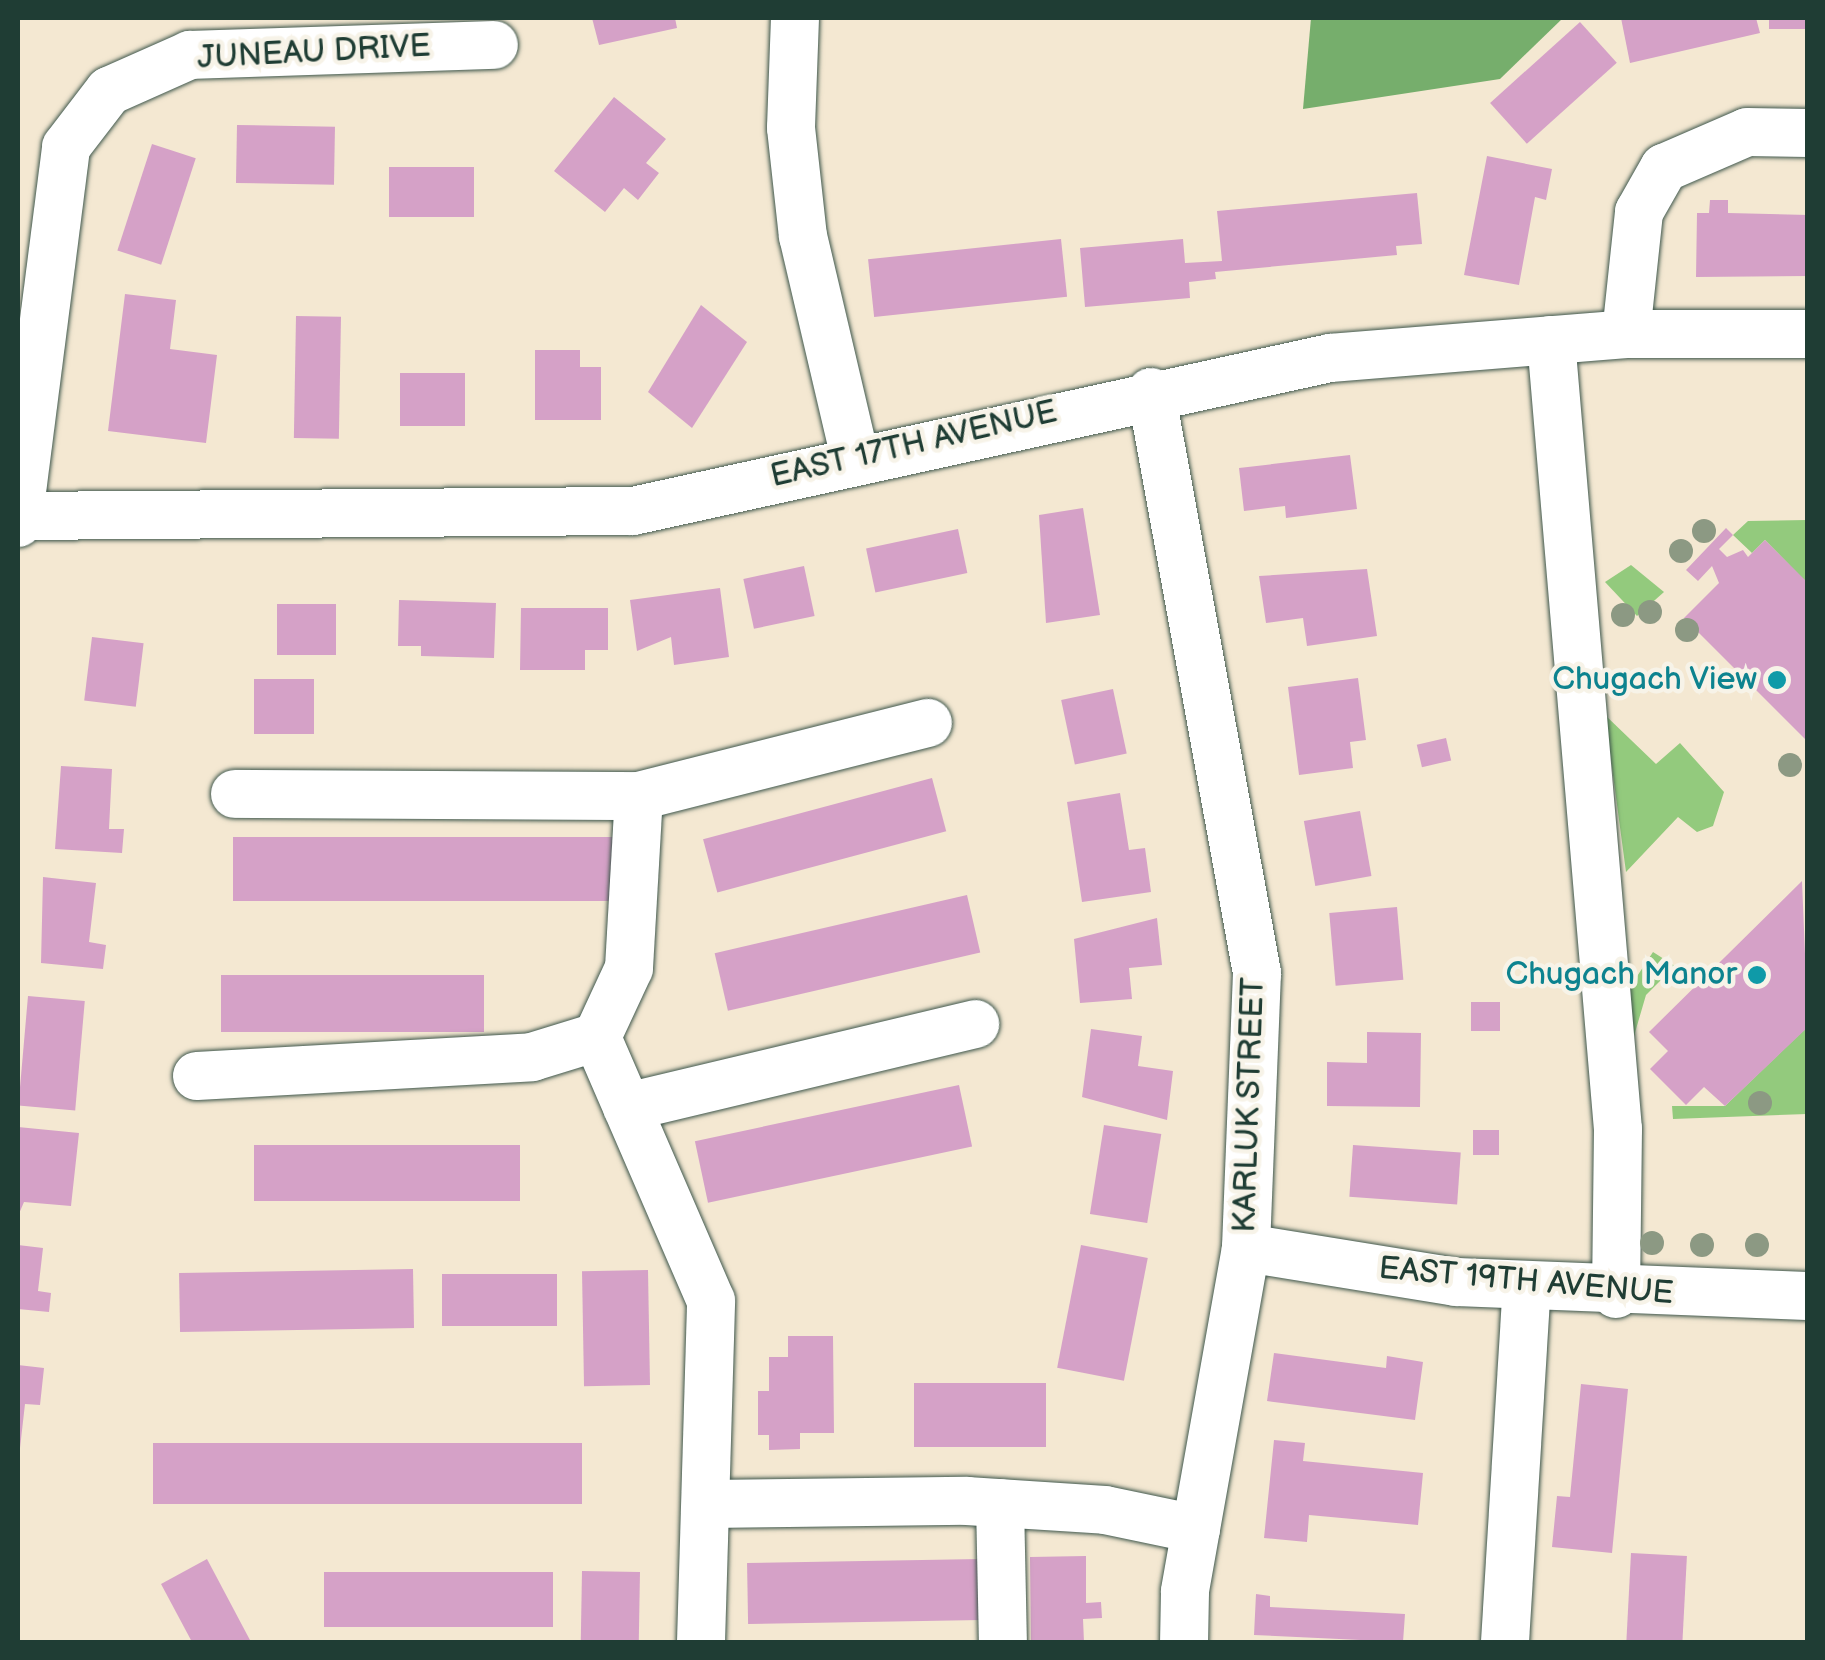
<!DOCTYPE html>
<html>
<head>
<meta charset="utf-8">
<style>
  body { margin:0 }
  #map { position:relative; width:1825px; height:1660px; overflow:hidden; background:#f4e8d2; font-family:"Balsamiq Sans",sans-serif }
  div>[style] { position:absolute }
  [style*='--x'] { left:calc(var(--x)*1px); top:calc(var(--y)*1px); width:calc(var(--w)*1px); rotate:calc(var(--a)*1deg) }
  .green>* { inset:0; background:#93ca7d }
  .forest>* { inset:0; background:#76ae6c }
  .building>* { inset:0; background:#d5a1c7; transform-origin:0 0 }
  .roads { filter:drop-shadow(0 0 2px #3f574c) drop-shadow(0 0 2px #3f574c) }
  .minor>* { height:48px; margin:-24px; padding:0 24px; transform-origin:24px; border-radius:24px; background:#fff }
  .trees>* { width:24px; height:24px; margin:-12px; border-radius:50%; background:#8c9983 }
  .dots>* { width:28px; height:28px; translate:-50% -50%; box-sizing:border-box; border:5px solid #f7f3e8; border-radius:50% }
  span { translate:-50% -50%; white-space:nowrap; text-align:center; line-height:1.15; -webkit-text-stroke:9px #f7f3e8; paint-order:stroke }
  .street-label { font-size:32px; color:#1f3d34 }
  .culture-label { font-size:32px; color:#0d838f }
  .right { translate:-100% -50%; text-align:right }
  .frame { position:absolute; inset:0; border:20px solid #1f3d34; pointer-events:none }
</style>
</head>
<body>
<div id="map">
  <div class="green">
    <i style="clip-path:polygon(1807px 520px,1807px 583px,1765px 540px,1752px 553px,1733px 535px,1748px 521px)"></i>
    <i style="clip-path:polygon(1631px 565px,1664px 592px,1637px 616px,1605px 582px)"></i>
    <i style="clip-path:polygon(1605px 715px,1656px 764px,1680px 743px,1724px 792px,1713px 826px,1697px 832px,1678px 817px,1626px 872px)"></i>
    <i style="clip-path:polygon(1653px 952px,1675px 966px,1646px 995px,1634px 1036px,1630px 987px)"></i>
    <i style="clip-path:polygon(1807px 1027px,1807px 1114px,1673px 1119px,1672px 1106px,1725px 1106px)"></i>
  </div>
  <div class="forest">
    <i style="clip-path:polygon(1311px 18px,1563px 18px,1500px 79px,1303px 109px)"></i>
  </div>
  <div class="building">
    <i style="clip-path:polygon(592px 18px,675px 18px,677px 28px,599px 45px)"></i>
    <i style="clip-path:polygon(1621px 18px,1756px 18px,1760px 33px,1630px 63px)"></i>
    <i style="left:1769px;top:18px;width:39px;height:11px"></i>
    <i style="left:1580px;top:22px;width:55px;height:121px;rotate:48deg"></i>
    <i style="clip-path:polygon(614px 97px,666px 139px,646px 163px,659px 173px,638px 200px,624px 188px,605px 212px,554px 171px)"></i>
    <i style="left:237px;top:125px;width:98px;height:58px;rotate:1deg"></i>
    <i style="left:152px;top:144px;width:46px;height:112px;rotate:18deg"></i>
    <i style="clip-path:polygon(1487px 156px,1552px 169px,1546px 200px,1535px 197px,1519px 285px,1464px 275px)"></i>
    <i style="left:389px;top:167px;width:85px;height:50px"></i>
    <i style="clip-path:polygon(1417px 193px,1422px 244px,1396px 246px,1397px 255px,1215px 272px,1216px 279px,1189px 282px,1190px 298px,1085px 307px,1080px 248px,1183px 239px,1185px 263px,1222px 261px,1217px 211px)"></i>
    <i style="clip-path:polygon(1710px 200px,1728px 200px,1728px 213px,1808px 215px,1808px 276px,1696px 277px,1697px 213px,1709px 213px)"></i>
    <i style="left:1061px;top:239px;width:58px;height:194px;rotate:84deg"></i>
    <i style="clip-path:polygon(125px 294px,176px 300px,170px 349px,217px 355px,206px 443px,108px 431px)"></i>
    <i style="clip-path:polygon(701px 305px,747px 342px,692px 428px,648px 392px)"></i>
    <i style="left:296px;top:316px;width:45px;height:122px;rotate:1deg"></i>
    <i style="clip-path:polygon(535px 350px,580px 350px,580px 367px,601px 367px,601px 420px,535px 420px)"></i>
    <i style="left:400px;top:373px;width:65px;height:53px"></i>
    <i style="clip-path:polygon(1350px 455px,1357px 509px,1286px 518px,1285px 506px,1244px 511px,1239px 468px)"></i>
    <i style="clip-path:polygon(1083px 508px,1100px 615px,1046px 623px,1039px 515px)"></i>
    <i style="clip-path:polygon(1726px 528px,1733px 535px,1719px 549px,1727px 557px,1743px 550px,1748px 557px,1765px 540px,1808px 583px,1808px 742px,1684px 618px,1719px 583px,1712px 566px,1698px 581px,1686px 570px)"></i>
    <i style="left:958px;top:529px;width:45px;height:94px;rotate:78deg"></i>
    <i style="left:804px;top:566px;width:51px;height:62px;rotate:78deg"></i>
    <i style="clip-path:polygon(1367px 569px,1377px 636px,1307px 646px,1303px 618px,1266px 623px,1259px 576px)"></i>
    <i style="clip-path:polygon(720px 588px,729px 657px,674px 665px,671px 637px,637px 651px,630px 600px)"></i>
    <i style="clip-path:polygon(399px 600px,496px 603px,494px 658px,421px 656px,421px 646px,398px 646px)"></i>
    <i style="left:277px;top:604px;width:59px;height:51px"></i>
    <i style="clip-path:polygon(521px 608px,608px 608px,608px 650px,585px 650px,585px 670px,520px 670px)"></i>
    <i style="left:92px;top:637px;width:52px;height:64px;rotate:7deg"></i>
    <i style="clip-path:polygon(1358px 678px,1366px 740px,1350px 742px,1353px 768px,1299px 775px,1288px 687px)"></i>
    <i style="left:254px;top:679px;width:60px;height:55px"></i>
    <i style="left:1113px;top:689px;width:66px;height:53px;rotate:78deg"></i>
    <i style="left:1446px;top:738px;width:23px;height:30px;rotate:77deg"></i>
    <i style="clip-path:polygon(61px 766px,112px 769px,109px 829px,124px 829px,122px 853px,55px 849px)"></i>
    <i style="left:932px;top:778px;width:55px;height:237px;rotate:75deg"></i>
    <i style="clip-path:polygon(1120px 793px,1129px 850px,1145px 848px,1151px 892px,1082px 902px,1067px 802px)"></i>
    <i style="left:1360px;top:811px;width:66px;height:57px;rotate:80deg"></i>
    <i style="left:233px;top:837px;width:381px;height:64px"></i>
    <i style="clip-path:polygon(43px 877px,96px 883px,89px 942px,106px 945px,103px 969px,41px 963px)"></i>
    <i style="clip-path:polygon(1802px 881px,1808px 1027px,1725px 1106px,1704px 1087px,1686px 1105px,1650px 1069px,1668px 1051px,1649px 1032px)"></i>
    <i style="left:967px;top:895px;width:59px;height:259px;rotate:77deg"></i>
    <i style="left:1397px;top:907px;width:73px;height:68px;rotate:85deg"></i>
    <i style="clip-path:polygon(1157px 918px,1162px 965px,1129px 968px,1132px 999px,1080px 1003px,1074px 939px)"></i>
    <i style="left:221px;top:975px;width:263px;height:57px"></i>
    <i style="left:28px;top:996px;width:57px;height:110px;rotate:5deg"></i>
    <i style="left:1471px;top:1002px;width:29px;height:29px"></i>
    <i style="clip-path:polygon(1091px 1029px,1142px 1036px,1138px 1066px,1173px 1071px,1167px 1120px,1082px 1097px)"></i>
    <i style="clip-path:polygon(1367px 1032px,1421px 1033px,1420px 1107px,1327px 1106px,1327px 1062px,1367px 1063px)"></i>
    <i style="left:959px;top:1085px;width:63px;height:270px;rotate:78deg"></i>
    <i style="left:1104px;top:1125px;width:58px;height:90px;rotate:9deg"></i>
    <i style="clip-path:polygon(18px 1127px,79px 1133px,71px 1206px,24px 1202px,18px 1216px)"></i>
    <i style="left:1473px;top:1130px;width:26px;height:25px"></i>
    <i style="left:254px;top:1145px;width:266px;height:56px"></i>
    <i style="left:1353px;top:1145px;width:108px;height:52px;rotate:4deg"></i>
    <i style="clip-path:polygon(18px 1245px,43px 1248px,38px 1291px,51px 1293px,49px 1312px,18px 1309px)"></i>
    <i style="left:1081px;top:1245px;width:68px;height:125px;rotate:11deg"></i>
    <i style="left:413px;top:1269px;width:59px;height:234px;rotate:89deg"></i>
    <i style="left:648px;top:1270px;width:115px;height:66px;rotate:89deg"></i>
    <i style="left:442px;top:1274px;width:115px;height:52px"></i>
    <i style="clip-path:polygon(788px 1336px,833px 1336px,834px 1433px,800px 1433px,800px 1449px,769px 1450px,769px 1435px,758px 1435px,758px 1391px,769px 1391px,769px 1357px,788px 1357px)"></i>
    <i style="clip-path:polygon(1274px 1353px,1386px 1368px,1387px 1356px,1423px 1362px,1415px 1420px,1267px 1401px)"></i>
    <i style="clip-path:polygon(18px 1365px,44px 1368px,40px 1405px,25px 1404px,20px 1448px)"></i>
    <i style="left:914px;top:1383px;width:132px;height:64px"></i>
    <i style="clip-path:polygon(1581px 1384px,1628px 1389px,1612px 1553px,1552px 1547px,1557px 1496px,1570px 1497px)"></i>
    <i style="clip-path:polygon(1274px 1440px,1305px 1443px,1303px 1461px,1423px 1473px,1418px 1525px,1309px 1515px,1307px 1542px,1264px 1538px)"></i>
    <i style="left:153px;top:1443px;width:429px;height:61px"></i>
    <i style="left:1631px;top:1553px;width:56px;height:89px;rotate:3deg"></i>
    <i style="clip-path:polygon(1086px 1556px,1086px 1603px,1101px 1602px,1102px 1618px,1083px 1619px,1084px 1642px,1031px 1642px,1030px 1557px)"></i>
    <i style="clip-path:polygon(207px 1559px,251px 1642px,192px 1642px,161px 1584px)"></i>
    <i style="left:980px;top:1559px;width:61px;height:233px;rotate:89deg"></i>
    <i style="left:582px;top:1571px;width:58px;height:71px;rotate:1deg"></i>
    <i style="left:553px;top:1572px;width:55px;height:229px;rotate:90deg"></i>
    <i style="clip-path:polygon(1256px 1594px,1270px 1596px,1270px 1607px,1405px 1614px,1403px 1642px,1254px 1635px)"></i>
  </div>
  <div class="roads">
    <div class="minor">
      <i style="--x:795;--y:18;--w:110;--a:92.1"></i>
      <i style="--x:791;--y:128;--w:109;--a:83.7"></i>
      <i style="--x:803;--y:236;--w:228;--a:76.8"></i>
      <i style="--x:1626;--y:334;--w:123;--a:-83.9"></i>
      <i style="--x:1639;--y:212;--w:51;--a:-60.4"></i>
      <i style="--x:1664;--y:168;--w:90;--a:-23.4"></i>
      <i style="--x:1747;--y:132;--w:61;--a:0.9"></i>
      <i style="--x:1551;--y:340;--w:792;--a:85.15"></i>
      <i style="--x:1618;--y:1129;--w:165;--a:90.7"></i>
      <i style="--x:1151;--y:392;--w:591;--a:79.66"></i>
      <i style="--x:1257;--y:973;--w:275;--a:92.3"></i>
      <i style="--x:1246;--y:1248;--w:349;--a:100.1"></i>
      <i style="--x:1185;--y:1592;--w:50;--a:91.1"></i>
      <i style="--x:18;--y:516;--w:615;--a:-0.47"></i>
      <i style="--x:633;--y:511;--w:714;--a:-12.38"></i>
      <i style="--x:1330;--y:358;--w:297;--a:-4.6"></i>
      <i style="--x:1626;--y:334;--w:182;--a:0"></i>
      <i style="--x:18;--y:523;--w:379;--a:-82.7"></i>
      <i style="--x:66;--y:147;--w:71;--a:-52.5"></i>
      <i style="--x:109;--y:91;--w:89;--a:-24"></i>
      <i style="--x:190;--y:55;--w:304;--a:-1.9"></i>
      <i style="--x:235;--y:794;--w:404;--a:0.3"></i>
      <i style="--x:197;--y:1076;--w:336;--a:-3.2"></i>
      <i style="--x:532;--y:1057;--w:68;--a:-17.1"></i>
      <i style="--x:627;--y:1107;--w:358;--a:-13.4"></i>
      <i style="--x:1246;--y:1248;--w:213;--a:9.2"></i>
      <i style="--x:1456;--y:1282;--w:352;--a:2.3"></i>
      <i style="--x:1000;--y:1503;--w:139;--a:88.8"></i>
      <i style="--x:708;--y:1504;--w:259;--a:-0.7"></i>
      <i style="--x:967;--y:1501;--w:138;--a:3.7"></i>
      <i style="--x:1105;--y:1510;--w:93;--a:11.8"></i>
      <i style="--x:701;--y:1642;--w:341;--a:-88.3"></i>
      <i style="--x:711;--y:1301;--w:288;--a:-113.4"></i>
      <i style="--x:597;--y:1037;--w:76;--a:-65.1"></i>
      <i style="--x:629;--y:968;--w:172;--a:-86.7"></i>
      <i style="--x:639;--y:796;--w:298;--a:-14.2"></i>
      <i style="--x:1505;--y:1642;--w:356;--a:-86.5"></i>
    </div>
  </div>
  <div class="trees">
    <i style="left:1704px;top:531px"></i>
    <i style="left:1681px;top:551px"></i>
    <i style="left:1650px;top:612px"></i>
    <i style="left:1623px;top:615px"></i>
    <i style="left:1687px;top:630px"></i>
    <i style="left:1790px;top:765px"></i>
    <i style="left:1760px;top:1103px"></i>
    <i style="left:1652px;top:1243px"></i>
    <i style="left:1702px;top:1245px"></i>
    <i style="left:1757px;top:1245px"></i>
  </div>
  <div class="dots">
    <i style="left:1777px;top:680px;background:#0f9aa8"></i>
    <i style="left:1757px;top:975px;background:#0f9aa8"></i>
  </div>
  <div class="street-label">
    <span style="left:314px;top:53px;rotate:-3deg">JUNEAU DRIVE</span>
    <span style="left:914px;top:445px;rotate:-13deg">EAST 17TH AVENUE</span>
    <span style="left:1250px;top:1105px;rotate:-88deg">KARLUK STREET</span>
    <span style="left:1526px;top:1282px;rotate:5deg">EAST 19TH AVENUE</span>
  </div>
  <div class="culture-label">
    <span class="right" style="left:1757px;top:680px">Chugach View</span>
    <span class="right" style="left:1737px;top:975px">Chugach Manor</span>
  </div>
  <div class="frame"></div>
</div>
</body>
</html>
